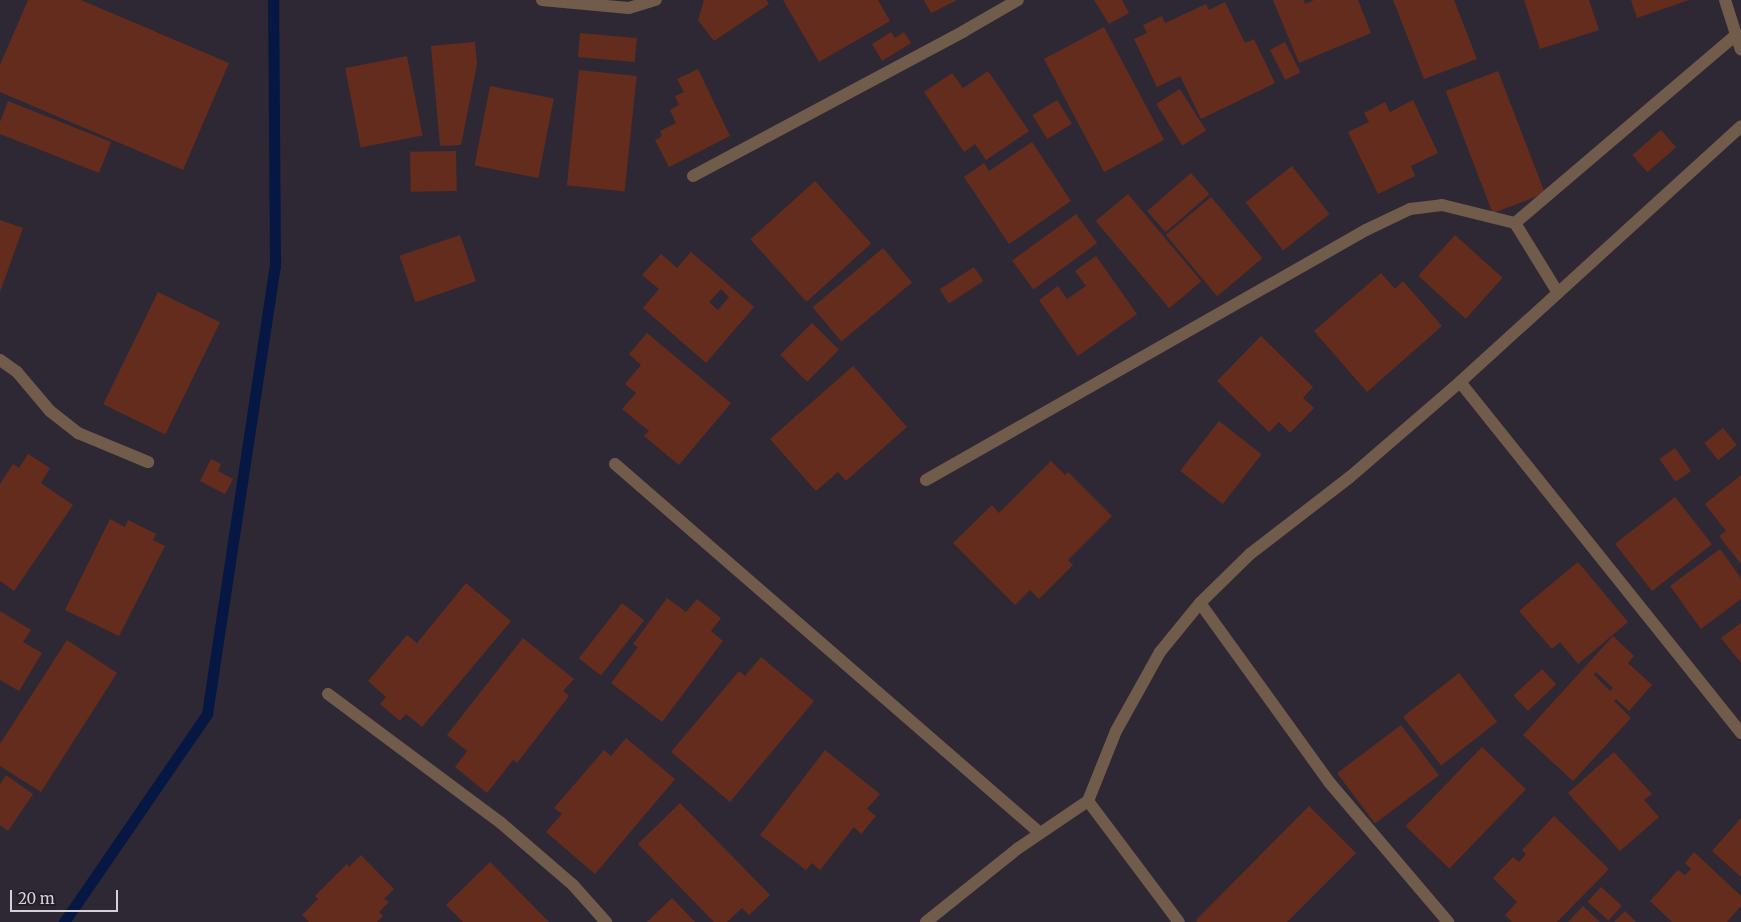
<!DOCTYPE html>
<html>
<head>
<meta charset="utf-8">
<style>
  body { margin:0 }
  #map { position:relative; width:1741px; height:922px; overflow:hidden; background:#2e2834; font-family:Merriweather,serif }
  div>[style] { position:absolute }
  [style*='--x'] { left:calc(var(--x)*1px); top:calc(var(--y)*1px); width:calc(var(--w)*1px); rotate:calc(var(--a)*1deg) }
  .stream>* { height:11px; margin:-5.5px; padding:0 5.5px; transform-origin:5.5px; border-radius:5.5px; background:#051742 }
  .building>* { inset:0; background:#642c1d; transform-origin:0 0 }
  .minor>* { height:12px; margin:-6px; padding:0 6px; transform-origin:6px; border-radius:6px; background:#715c4b }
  span { translate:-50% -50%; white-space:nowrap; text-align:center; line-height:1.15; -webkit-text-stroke:4px #251e2a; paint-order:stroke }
  .scale { position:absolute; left:10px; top:890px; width:108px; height:22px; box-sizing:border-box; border:2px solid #d6d1d9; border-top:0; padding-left:6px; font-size:15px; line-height:18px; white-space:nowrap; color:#d6d1d9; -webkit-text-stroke:4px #251e2a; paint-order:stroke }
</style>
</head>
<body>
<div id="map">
  <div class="stream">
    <i style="--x:64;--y:922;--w:252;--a:-55.5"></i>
    <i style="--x:207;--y:714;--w:452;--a:-81.4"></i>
    <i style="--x:275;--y:267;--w:267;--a:-90.4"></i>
  </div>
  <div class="building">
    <i style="clip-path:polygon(28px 0,81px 0,229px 63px,183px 170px,0 92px,0 65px)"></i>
    <i style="clip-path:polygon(704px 0,766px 0,769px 4px,714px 41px,698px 20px)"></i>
    <i style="clip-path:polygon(783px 0,878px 0,890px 21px,819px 62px)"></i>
    <i style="clip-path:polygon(924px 0,957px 0,931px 13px)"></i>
    <i style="clip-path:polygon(1094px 0,1122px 0,1129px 13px,1109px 24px)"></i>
    <i style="clip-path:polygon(1273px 0,1304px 0,1305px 4px,1314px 0,1358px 0,1371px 33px,1299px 63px)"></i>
    <i style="clip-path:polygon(1393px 0,1454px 0,1477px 59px,1424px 79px)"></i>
    <i style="clip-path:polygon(1524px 0,1589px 0,1599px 30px,1540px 49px)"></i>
    <i style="clip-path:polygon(1631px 0,1689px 0,1637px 18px)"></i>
    <i style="clip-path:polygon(1225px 2px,1245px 43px,1254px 39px,1275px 83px,1201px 119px,1180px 76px,1157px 87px,1134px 39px,1147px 33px,1143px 25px,1162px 16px,1165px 23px,1206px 4px,1209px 10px)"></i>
    <i style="left:1104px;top:27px;width:128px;height:68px;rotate:62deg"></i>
    <i style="clip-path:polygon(891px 32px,895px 38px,904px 32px,911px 43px,882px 61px,872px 44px)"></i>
    <i style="left:580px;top:33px;width:57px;height:24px;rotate:5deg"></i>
    <i style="clip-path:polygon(475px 42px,477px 64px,461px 145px,440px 146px,431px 46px)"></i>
    <i style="left:1285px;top:42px;width:34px;height:17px;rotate:63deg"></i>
    <i style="left:407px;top:56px;width:81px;height:63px;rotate:79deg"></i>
    <i style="clip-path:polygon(698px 69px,730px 136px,669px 167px,655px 140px,662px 136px,660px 131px,676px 123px,670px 110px,679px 105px,675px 96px,684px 92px,677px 79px)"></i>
    <i style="left:579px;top:70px;width:58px;height:116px;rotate:6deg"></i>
    <i style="clip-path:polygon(988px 71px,1029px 131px,986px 160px,975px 144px,964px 152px,924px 92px,952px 73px,963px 88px)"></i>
    <i style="left:1498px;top:71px;width:131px;height:56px;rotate:69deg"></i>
    <i style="left:490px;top:86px;width:65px;height:81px;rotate:11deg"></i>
    <i style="left:1180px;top:89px;width:49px;height:28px;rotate:58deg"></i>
    <i style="left:1057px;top:100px;width:28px;height:29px;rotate:58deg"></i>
    <i style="clip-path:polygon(1413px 100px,1438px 153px,1411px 166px,1415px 176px,1378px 194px,1348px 132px,1369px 122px,1364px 113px,1385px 102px,1390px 112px)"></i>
    <i style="clip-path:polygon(8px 101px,111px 142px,99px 173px,0 134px,0 122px)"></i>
    <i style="left:1661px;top:130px;width:23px;height:38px;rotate:49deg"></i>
    <i style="clip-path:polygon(1032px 142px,1071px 201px,1009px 244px,964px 177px,984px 163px,989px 171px)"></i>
    <i style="left:456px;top:151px;width:40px;height:46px;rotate:89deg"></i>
    <i style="left:1292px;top:166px;width:61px;height:59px;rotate:52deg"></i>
    <i style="left:1191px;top:173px;width:28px;height:58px;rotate:49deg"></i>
    <i style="left:815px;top:181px;width:84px;height:87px;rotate:48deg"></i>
    <i style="left:1128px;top:194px;width:114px;height:42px;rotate:50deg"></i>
    <i style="left:1211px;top:197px;width:80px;height:59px;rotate:50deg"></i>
    <i style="left:1076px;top:214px;width:36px;height:79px;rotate:54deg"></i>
    <i style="clip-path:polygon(0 220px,23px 228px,0 292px)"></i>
    <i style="left:460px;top:235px;width:49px;height:64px;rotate:71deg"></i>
    <i style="left:1455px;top:235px;width:64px;height:55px;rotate:42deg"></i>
    <i style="left:883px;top:248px;width:45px;height:92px;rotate:50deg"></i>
    <i style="clip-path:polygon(evenodd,691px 252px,754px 307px,706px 363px,643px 308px,659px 289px,642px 275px,661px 254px,677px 268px,691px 252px,721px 289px,729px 297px,718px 310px,709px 302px,721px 289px)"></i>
    <i style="clip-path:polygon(1096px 256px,1137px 314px,1078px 356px,1039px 300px,1058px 286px,1067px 299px,1086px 286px,1075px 271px)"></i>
    <i style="left:974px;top:267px;width:17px;height:41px;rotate:57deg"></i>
    <i style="clip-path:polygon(1381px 273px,1395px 289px,1403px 281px,1442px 326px,1367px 392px,1314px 331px)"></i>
    <i style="left:158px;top:292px;width:69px;height:125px;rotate:26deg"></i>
    <i style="left:812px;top:323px;width:38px;height:45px;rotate:45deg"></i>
    <i style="clip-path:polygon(647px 333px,731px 403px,679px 465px,644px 436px,649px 431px,622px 409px,636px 393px,625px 384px,641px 365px,629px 354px)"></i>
    <i style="clip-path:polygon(1261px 336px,1313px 387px,1303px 398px,1314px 408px,1290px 433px,1279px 422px,1269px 432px,1217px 381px)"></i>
    <i style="clip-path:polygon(853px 366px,907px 427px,846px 481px,838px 472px,816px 491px,770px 439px)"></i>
    <i style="left:1219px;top:421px;width:54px;height:63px;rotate:38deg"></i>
    <i style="left:1723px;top:428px;width:22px;height:24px;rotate:51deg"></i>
    <i style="left:1675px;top:448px;width:28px;height:19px;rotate:55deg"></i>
    <i style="clip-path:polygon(28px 454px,50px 468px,41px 483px,73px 505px,14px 591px,0 581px,0 484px,13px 464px,19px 468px)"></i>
    <i style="clip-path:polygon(211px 459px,221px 464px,218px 471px,233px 479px,225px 494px,200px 481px)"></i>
    <i style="clip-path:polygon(1051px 461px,1065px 475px,1068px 472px,1112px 516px,1068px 560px,1073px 565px,1039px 599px,1030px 590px,1015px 605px,953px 543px,992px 505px,999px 513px)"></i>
    <i style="clip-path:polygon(1741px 475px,1741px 564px,1719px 536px,1726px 531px,1705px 504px)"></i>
    <i style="left:1675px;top:497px;width:60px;height:76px;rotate:52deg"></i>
    <i style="clip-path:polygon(110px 519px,125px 527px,128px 520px,156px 534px,153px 540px,165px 546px,119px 636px,65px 610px)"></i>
    <i style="clip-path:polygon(1720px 549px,1741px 578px,1741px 599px,1701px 629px,1670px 586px)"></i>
    <i style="clip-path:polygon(1578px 562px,1628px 622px,1578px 664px,1560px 642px,1552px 649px,1519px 611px)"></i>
    <i style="clip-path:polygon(466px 583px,511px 621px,422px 727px,406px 714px,400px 721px,380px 704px,386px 697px,368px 681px,407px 635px,417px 643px)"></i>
    <i style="clip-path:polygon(667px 598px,686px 612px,697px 599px,721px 618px,711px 631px,723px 641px,662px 722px,611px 683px,638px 647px,633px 644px)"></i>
    <i style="left:622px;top:603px;width:28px;height:70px;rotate:38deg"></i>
    <i style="clip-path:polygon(0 611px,31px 630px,23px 642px,42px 653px,19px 691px,0 680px)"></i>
    <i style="clip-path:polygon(1741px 623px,1741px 663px,1721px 638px)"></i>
    <i style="clip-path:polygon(evenodd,1613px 636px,1634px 656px,1628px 663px,1652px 685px,1629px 711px,1616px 699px,1614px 701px,1631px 718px,1573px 781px,1523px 735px,1613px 636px,1596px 672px,1613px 688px,1610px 691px,1594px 675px,1596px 672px)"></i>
    <i style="clip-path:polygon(523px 638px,574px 679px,563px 691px,569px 696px,517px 763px,513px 760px,487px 793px,455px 767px,467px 751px,447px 735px)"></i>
    <i style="clip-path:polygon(67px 640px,117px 673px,41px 792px,0 766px,0 744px)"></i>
    <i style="clip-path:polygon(761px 657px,814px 701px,730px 802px,671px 752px,739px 671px,745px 676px)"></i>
    <i style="left:1542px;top:669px;width:21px;height:39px;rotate:47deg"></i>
    <i style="left:1459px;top:673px;width:62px;height:71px;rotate:52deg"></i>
    <i style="left:1401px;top:725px;width:63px;height:80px;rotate:53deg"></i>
    <i style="clip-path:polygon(626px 738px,675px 779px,595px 874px,546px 832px,562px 814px,554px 808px,604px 750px,611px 756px)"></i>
    <i style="left:1482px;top:747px;width:61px;height:110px;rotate:44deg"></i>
    <i style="clip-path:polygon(825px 750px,880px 794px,867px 809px,876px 816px,861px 834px,854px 827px,820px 870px,812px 863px,806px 870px,760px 835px)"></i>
    <i style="clip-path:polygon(1614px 752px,1652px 794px,1644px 800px,1659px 817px,1620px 851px,1568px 793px)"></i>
    <i style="clip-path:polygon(6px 775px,33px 794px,8px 831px,0 825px,0 784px)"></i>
    <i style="clip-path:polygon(680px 803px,770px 895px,749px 915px,742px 908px,727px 922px,714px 922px,638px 844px)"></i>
    <i style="clip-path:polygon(1309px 806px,1356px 853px,1287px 922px,1197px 922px,1196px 920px)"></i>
    <i style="clip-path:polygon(1554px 816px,1609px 869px,1557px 922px,1512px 922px,1505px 915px,1517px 902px,1493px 878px,1513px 857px,1519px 862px,1526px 854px,1522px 850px)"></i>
    <i style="clip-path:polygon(1741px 818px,1741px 877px,1712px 851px)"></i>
    <i style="clip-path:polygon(1694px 852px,1741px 896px,1741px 906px,1727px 922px,1672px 922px,1650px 901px,1678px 870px,1685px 875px,1691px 869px,1685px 863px)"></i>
    <i style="clip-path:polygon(361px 855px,394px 889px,384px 899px,389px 902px,379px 912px,383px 916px,377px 922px,309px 922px,302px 915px,318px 899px,315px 896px,347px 864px,349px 867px)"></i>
    <i style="clip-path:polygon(490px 862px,549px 922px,463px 922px,446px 905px)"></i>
    <i style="left:1601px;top:887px;width:28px;height:20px;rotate:42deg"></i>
    <i style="clip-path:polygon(672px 898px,695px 922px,647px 922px)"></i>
    <i style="clip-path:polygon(1583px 906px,1600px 922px,1568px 922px)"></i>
    <i style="clip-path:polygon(1625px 911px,1636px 922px,1614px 922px)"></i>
  </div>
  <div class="minor">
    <i style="--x:542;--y:0;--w:87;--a:5.3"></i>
    <i style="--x:629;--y:8;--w:28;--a:-17"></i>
    <i style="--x:1725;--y:0;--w:52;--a:72.3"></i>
    <i style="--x:693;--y:176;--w:307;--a:-28.1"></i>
    <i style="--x:964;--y:31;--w:62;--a:-29.9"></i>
    <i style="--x:1515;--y:223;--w:82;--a:58.4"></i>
    <i style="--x:0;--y:360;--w:21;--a:35"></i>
    <i style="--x:17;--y:372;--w:51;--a:49.8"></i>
    <i style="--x:50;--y:411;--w:36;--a:38"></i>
    <i style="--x:78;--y:433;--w:76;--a:22.5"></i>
    <i style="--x:1460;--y:382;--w:450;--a:51.3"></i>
    <i style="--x:615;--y:464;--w:563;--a:40.97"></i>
    <i style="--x:926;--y:480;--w:506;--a:-29.6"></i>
    <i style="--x:1366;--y:230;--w:49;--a:-25.5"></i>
    <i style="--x:1410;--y:209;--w:32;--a:-7"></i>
    <i style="--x:1442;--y:205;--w:75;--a:13.9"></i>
    <i style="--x:1515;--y:223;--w:290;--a:-40.4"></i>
    <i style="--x:1200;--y:603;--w:221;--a:54.2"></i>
    <i style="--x:1329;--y:782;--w:184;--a:49.6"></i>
    <i style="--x:328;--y:694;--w:216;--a:36.7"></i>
    <i style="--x:501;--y:823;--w:95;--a:40.7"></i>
    <i style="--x:573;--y:885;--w:50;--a:48.3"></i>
    <i style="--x:1088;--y:801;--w:151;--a:53.1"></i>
    <i style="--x:926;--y:922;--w:117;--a:-38.7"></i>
    <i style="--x:1017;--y:849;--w:86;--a:-34.1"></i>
    <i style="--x:1088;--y:801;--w:75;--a:-68.2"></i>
    <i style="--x:1116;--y:731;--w:90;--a:-60.9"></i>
    <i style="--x:1160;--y:652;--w:63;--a:-50.8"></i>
    <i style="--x:1200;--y:603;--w:70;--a:-44.4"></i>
    <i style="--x:1250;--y:554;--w:126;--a:-37.6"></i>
    <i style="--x:1350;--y:477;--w:145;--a:-40.8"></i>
    <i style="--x:1460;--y:382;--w:380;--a:-42.3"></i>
  </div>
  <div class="scale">20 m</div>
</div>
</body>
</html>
